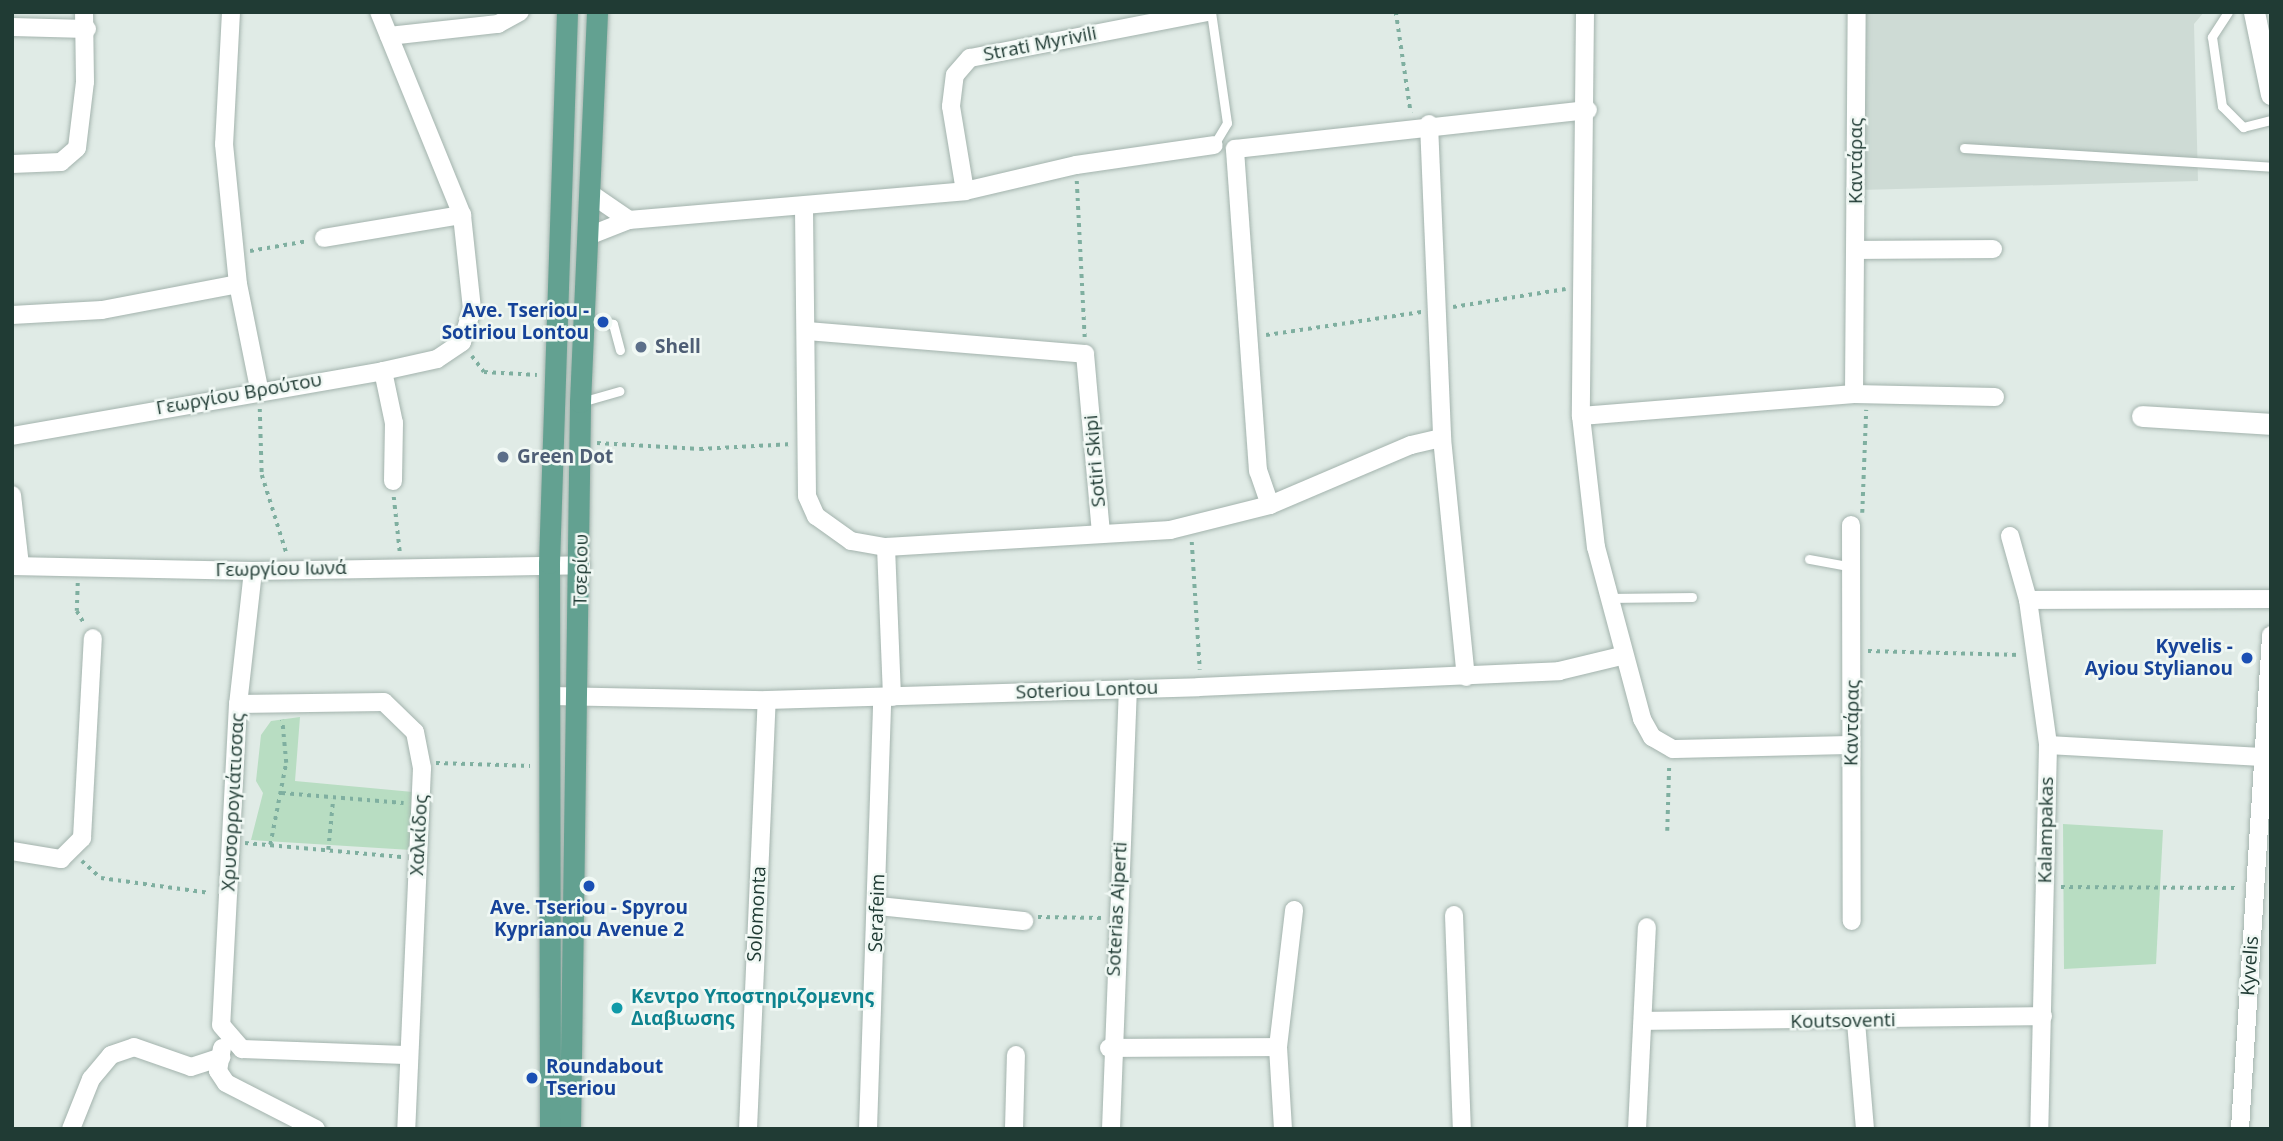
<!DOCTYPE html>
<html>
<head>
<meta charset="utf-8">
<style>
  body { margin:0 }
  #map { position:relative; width:2283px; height:1141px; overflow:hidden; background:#e0ebe6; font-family:"Open Sans",sans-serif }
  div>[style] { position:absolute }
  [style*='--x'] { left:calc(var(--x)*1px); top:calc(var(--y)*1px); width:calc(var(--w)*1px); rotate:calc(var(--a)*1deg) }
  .built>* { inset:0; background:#cedbd5 }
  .green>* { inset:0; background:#b8ddc2 }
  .path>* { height:3.5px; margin-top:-1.75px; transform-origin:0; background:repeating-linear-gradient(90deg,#7fafa0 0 3.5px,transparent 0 8.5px) }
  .roads { filter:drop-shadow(0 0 2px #a3b3ad) drop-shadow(0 0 2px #a3b3ad) }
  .lane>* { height:9px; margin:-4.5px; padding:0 4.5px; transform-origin:4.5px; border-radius:4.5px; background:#fff }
  .street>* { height:18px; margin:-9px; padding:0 9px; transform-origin:9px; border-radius:9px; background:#fff }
  .secondary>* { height:21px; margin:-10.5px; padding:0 10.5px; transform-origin:10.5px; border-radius:10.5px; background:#fff }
  .primary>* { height:21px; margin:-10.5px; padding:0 10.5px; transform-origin:10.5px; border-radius:10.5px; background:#63a191 }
  .dots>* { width:19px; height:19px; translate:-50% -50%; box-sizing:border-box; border:4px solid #f0f8f4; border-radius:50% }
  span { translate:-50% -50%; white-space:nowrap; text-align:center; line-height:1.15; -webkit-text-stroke:5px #f0f8f4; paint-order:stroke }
  .street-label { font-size:19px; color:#203b34 }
  .transit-label { font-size:19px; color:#164399; font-weight:700 }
  .right { translate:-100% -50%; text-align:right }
  .left { translate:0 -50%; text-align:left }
  .service-label { font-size:19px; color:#4e5e75; font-weight:700 }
  .culture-label { font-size:19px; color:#0d838f; font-weight:700 }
  .frame { position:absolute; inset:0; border:14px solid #203b34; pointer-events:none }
</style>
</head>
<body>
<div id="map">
  <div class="built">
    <i style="clip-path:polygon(1860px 12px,2204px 12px,2194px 24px,2198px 181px,1860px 190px)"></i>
  </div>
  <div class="green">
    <i style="clip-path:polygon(300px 717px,295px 781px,413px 792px,411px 850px,251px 840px,263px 793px,256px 781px,261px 735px,271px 721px)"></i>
    <i style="clip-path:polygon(2063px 824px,2163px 830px,2156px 964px,2064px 969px)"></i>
  </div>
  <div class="path">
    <i style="--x:1396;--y:12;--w:102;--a:81.6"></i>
    <i style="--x:1077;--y:181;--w:157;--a:87.1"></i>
    <i style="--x:250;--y:251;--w:59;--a:-9.8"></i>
    <i style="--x:1453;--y:307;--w:114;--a:-9.1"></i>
    <i style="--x:1266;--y:335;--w:157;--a:-8.4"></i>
    <i style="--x:472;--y:356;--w:20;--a:53"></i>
    <i style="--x:484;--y:372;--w:53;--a:3.2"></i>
    <i style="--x:260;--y:409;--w:66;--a:88.3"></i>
    <i style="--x:262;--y:475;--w:84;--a:72.6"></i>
    <i style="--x:597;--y:443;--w:103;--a:3.3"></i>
    <i style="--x:700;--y:449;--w:92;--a:-3.1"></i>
    <i style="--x:394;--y:497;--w:55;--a:83.8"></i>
    <i style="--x:1862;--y:513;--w:103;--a:-87.8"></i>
    <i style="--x:1192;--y:542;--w:128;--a:86.4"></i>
    <i style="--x:78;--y:583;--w:28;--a:92"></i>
    <i style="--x:77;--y:611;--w:16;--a:60"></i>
    <i style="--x:1868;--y:651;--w:153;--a:1.5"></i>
    <i style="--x:436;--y:763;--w:94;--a:1.8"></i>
    <i style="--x:282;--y:793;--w:122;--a:4.7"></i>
    <i style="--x:1667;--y:831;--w:67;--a:-88.3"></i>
    <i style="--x:245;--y:843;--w:157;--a:5.1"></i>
    <i style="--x:270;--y:845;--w:84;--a:-79"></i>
    <i style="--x:286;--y:763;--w:43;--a:-95.3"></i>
    <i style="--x:328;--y:850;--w:51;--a:-84.4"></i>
    <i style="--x:82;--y:861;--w:25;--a:42"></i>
    <i style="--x:101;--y:878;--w:110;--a:7.8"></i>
    <i style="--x:2061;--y:887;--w:178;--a:0.3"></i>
    <i style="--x:1038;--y:917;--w:66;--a:0.9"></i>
  </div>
  <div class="roads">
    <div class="lane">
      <i style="--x:1211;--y:12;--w:112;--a:81.8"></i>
      <i style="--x:1227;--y:123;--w:26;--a:121"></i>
      <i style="--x:2228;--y:12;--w:30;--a:123"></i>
      <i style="--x:2212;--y:37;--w:70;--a:81.8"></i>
      <i style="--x:2222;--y:106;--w:30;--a:45"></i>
      <i style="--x:2243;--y:127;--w:29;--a:-14"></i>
      <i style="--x:1964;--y:148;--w:308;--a:3.5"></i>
      <i style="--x:586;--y:320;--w:27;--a:8"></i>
      <i style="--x:613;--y:324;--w:27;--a:75"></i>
      <i style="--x:581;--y:402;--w:40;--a:-16"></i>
      <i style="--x:1809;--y:559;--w:45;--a:10.3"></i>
      <i style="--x:1610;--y:598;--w:82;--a:-0.7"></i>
    </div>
    <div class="street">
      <i style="--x:231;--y:12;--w:132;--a:93"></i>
      <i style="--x:224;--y:144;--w:141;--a:84.3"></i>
      <i style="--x:238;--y:284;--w:106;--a:78.6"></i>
      <i style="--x:1585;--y:12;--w:404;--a:90.6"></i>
      <i style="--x:1581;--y:416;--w:132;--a:83.5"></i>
      <i style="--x:1596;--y:547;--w:178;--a:75"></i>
      <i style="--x:1642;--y:719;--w:21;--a:61"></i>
      <i style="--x:1652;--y:737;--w:24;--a:30"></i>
      <i style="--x:1673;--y:749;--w:178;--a:-1.3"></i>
      <i style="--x:12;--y:27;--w:75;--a:1.5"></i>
      <i style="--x:389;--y:36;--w:110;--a:-6.3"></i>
      <i style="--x:498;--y:24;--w:25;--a:-29"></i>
      <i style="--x:1429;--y:124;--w:314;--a:87.6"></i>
      <i style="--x:1442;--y:438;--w:240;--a:84.3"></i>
      <i style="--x:12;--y:164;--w:49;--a:-2.3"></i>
      <i style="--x:61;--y:162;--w:21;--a:-41"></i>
      <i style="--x:77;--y:148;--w:66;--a:-83.1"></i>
      <i style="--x:85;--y:82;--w:70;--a:-90.8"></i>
      <i style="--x:965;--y:191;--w:86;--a:-99.4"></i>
      <i style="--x:951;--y:106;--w:31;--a:-83"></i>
      <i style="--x:955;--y:75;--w:23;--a:-49"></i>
      <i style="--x:970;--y:58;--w:241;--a:-11"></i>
      <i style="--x:594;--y:196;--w:42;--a:34.4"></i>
      <i style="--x:804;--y:209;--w:287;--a:89.4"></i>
      <i style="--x:807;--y:496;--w:22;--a:66"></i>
      <i style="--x:816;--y:516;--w:43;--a:35.5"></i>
      <i style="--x:851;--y:541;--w:36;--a:10"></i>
      <i style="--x:886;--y:547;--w:285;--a:-3.4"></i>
      <i style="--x:1170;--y:530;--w:103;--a:-14"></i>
      <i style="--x:1270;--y:505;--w:153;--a:-23.1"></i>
      <i style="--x:1411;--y:445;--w:32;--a:-13"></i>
      <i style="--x:591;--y:235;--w:41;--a:-21.5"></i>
      <i style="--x:629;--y:220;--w:337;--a:-4.9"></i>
      <i style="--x:965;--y:191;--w:114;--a:-13.2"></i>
      <i style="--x:1076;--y:165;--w:139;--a:-8.2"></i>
      <i style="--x:324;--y:238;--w:140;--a:-9.5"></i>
      <i style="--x:1856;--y:250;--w:137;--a:-0.4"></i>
      <i style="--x:12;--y:315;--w:90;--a:-3.2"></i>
      <i style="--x:102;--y:310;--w:138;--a:-10.8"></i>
      <i style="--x:807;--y:331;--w:279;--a:4.7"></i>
      <i style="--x:1085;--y:354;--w:180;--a:84.9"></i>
      <i style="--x:383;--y:371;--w:53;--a:78.1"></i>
      <i style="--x:394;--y:423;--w:58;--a:91"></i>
      <i style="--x:1854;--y:394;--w:382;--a:-89.6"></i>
      <i style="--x:1581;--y:416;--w:274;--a:-4.6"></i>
      <i style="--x:1854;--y:394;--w:141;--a:1.2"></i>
      <i style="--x:12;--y:436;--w:377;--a:-9.9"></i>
      <i style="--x:383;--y:371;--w:55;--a:-12.5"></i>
      <i style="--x:437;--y:359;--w:30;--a:-34"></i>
      <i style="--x:462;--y:342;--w:34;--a:-73"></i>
      <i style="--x:472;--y:309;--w:95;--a:-96.1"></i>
      <i style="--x:462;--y:215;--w:219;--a:-112.2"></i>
      <i style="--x:12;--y:495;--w:70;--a:83.5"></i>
      <i style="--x:1270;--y:505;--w:36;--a:-109"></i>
      <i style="--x:1258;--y:471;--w:323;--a:-94.1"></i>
      <i style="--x:1235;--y:149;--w:355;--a:-6.3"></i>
      <i style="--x:1851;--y:525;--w:396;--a:89.9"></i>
      <i style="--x:2010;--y:536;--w:66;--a:74.3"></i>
      <i style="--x:2028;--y:600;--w:146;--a:82.1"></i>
      <i style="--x:2048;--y:745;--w:384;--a:91.3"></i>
      <i style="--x:886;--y:547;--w:150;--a:87.7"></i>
      <i style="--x:12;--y:566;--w:241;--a:1.2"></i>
      <i style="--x:253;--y:571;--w:328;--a:-1"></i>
      <i style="--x:253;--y:571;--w:134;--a:96.4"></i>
      <i style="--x:238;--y:704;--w:321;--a:93"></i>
      <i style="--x:221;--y:1025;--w:32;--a:49"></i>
      <i style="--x:242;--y:1049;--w:163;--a:2.1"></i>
      <i style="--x:2028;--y:600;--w:243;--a:-0.2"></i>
      <i style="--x:551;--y:696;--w:216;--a:1.1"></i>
      <i style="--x:767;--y:700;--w:432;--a:-1.7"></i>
      <i style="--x:1199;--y:687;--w:360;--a:-2.5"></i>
      <i style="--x:1559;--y:671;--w:64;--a:-13.6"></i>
      <i style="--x:238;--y:704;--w:146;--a:-0.8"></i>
      <i style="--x:384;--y:702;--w:43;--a:44.1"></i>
      <i style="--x:415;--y:732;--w:37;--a:79"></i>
      <i style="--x:422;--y:768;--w:361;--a:92.5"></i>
      <i style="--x:2048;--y:745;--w:214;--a:3.2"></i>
      <i style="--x:12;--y:851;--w:50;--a:9.3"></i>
      <i style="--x:61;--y:859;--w:30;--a:-45"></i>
      <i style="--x:82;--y:838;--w:200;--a:-86.9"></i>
      <i style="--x:878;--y:906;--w:147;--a:5.9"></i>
      <i style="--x:1454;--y:915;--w:214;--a:87.9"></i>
      <i style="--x:1644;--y:1021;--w:399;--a:-0.7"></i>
      <i style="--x:1856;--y:1022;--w:107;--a:85.2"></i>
      <i style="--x:222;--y:1048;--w:23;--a:100"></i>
      <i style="--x:218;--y:1071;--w:14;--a:56"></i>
      <i style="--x:226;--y:1083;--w:101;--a:27.1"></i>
      <i style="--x:1109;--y:1048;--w:169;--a:-0.3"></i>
      <i style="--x:71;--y:1129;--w:54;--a:-68.2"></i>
      <i style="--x:91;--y:1079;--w:31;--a:-50"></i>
      <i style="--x:111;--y:1055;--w:24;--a:-19"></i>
      <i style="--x:134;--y:1047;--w:60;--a:19.3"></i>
      <i style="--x:191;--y:1067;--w:32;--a:-18"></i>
      <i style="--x:748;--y:1129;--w:429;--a:-87.5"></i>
      <i style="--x:868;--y:1129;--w:431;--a:-88.1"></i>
      <i style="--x:1014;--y:1129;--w:74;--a:-88.5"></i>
      <i style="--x:1111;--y:1129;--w:440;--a:-87.8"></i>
      <i style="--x:1283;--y:1129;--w:82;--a:-93.5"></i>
      <i style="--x:1278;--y:1047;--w:138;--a:-83.3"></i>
      <i style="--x:1637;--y:1129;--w:202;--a:-87.2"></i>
      <i style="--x:2240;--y:1129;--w:495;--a:-86.4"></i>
    </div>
    <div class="secondary">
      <i style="--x:2254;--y:12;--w:84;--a:78.3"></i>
      <i style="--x:2142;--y:416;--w:129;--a:3.5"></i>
    </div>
    <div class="primary">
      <i style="--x:550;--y:1129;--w:566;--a:-90.1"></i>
      <i style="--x:549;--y:563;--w:551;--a:-88.13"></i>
      <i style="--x:570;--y:1129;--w:727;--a:-89.21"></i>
      <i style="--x:580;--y:402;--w:390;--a:-87.5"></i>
    </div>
  </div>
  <div class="dots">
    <i style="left:603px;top:322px;background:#1a4fb4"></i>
    <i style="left:641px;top:347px;background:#5c6f8a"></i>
    <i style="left:503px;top:457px;background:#5c6f8a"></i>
    <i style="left:2247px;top:658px;background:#1a4fb4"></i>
    <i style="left:589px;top:886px;background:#1a4fb4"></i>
    <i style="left:617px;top:1008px;background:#0f9aa8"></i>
    <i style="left:532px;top:1078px;background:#1a4fb4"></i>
  </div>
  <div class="street-label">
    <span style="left:1040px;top:44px;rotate:-11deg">Strati Myrivili</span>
    <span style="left:1856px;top:161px;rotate:-90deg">Καντάρας</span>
    <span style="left:239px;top:394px;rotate:-10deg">Γεωργίου Βρούτου</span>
    <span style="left:1095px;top:461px;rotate:-95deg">Sotiri Skipi</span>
    <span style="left:281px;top:569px;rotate:-1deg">Γεωργίου Ιωνά</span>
    <span style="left:581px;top:570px;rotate:-89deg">Τσερίου</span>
    <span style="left:1087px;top:690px;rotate:-2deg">Soteriou Lontou</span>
    <span style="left:1852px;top:723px;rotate:-89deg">Καντάρας</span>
    <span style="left:233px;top:802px;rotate:-87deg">Χρυσορρογιάτισσας</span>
    <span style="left:2046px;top:830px;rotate:-89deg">Kalampakas</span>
    <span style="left:419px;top:835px;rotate:-87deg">Χαλκίδος</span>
    <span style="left:1117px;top:909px;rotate:-87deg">Soterias Aiperti</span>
    <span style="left:877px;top:913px;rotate:-88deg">Serafeim</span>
    <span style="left:757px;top:914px;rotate:-87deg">Solomonta</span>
    <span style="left:2250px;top:966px;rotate:-86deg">Kyvelis</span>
    <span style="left:1843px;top:1021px;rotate:-1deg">Koutsoventi</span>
  </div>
  <div class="transit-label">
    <span class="right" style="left:589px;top:322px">Ave. Tseriou -<br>Sotiriou Lontou</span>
    <span class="right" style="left:2233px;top:658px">Kyvelis -<br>Ayiou Stylianou</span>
    <span style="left:589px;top:919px">Ave. Tseriou - Spyrou<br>Kyprianou Avenue 2</span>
    <span class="left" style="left:546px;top:1078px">Roundabout<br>Tseriou</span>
  </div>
  <div class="service-label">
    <span class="left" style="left:655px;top:347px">Shell</span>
    <span class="left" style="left:517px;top:457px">Green Dot</span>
  </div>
  <div class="culture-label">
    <span class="left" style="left:631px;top:1008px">Κεντρο Υποστηριζομενης<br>Διαβιωσης</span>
  </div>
  <div class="frame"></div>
</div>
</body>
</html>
